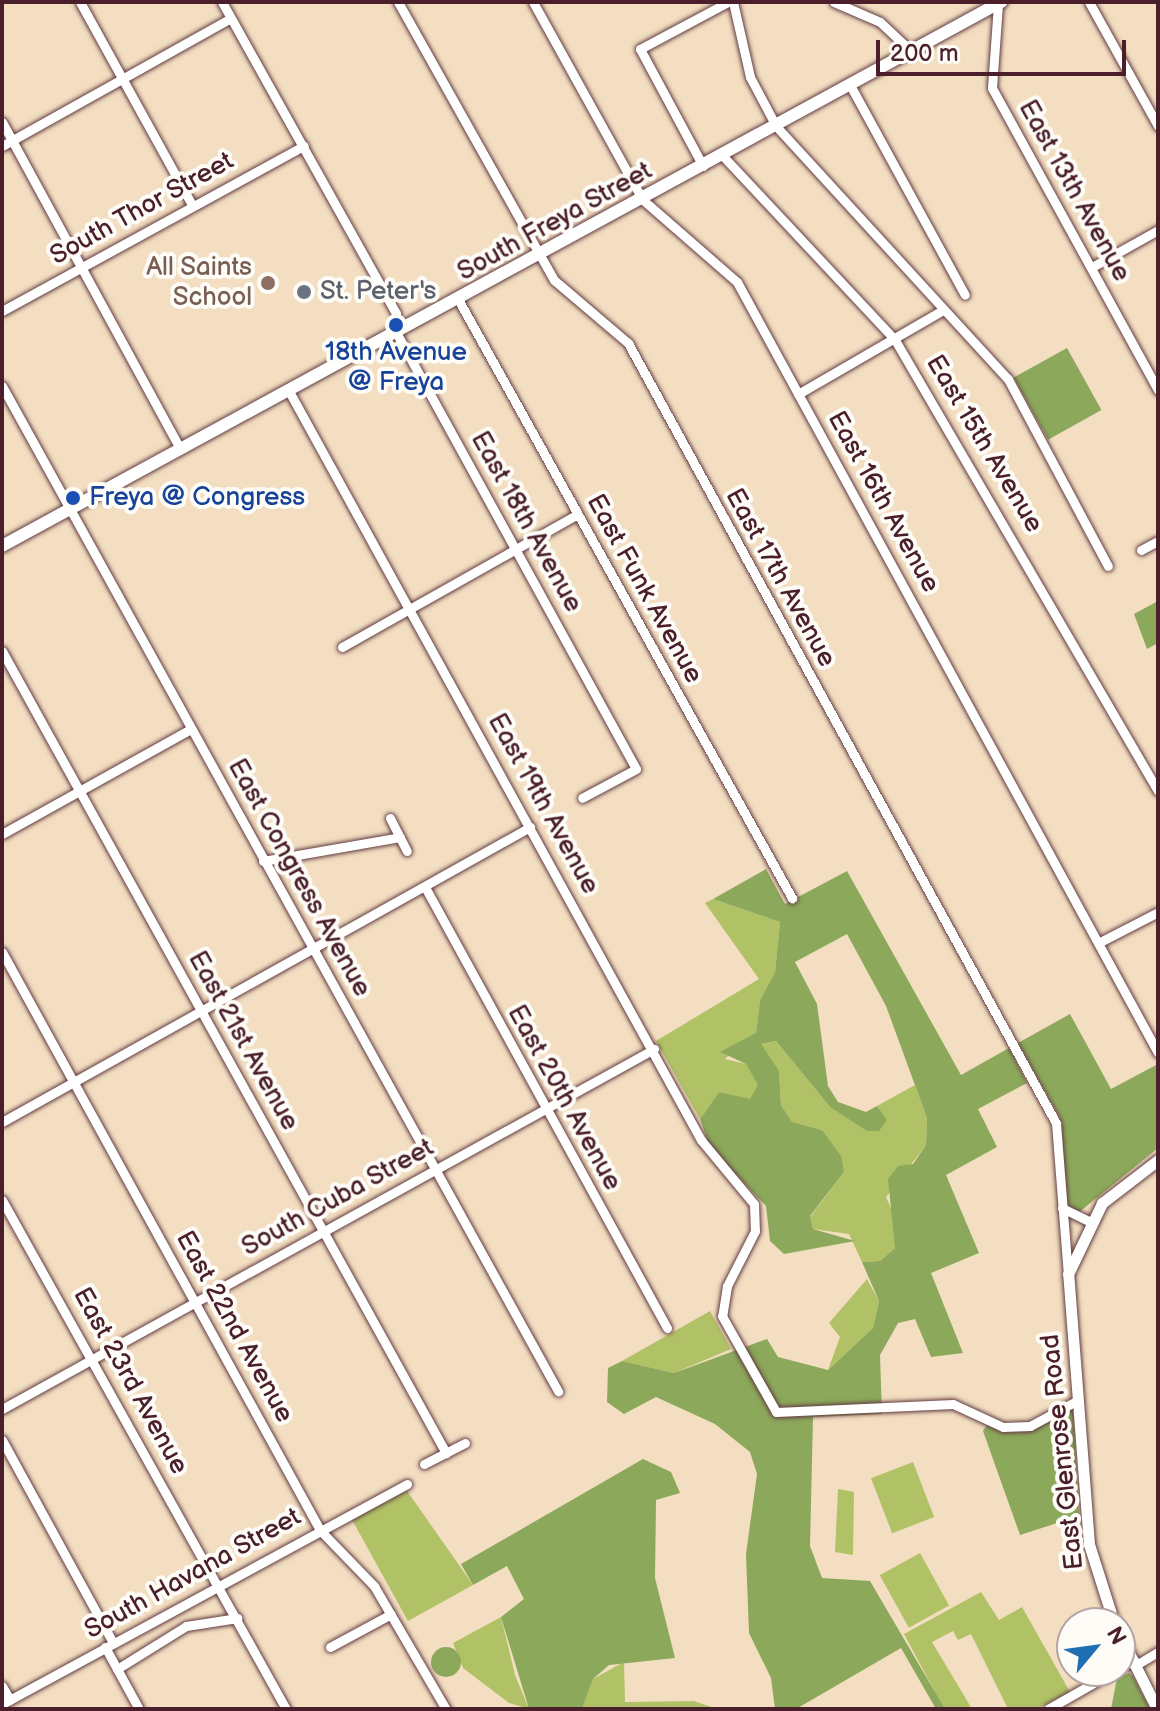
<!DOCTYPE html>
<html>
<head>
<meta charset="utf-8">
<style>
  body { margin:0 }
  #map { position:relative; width:1160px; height:1711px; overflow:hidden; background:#f3dec1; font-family:"Balsamiq Sans",sans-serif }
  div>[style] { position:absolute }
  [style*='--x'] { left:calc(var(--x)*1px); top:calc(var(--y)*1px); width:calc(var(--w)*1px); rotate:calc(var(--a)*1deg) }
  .green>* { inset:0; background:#b1c266; transform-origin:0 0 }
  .forest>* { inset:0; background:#8ca85b; transform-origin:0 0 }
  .round { border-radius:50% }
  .roads { filter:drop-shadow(0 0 2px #633c42) drop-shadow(0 0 2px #633c42) }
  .minor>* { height:9px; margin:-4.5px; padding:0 4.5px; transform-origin:4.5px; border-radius:4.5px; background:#fff }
  .tertiary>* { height:11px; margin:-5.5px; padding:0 5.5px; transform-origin:5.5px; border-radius:5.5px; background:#fff }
  .secondary>* { height:12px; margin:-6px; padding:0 6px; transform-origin:6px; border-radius:6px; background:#fff }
  .dots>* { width:22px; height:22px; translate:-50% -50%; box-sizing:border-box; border:4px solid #fdfcf7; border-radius:50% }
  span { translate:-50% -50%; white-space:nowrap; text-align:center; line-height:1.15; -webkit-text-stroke:8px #fdfcf7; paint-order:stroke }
  .street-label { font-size:26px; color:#4a1f2b }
  .education-label { font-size:26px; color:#785e54 }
  .right { translate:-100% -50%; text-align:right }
  .worship-label { font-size:26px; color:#5b616d }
  .left { translate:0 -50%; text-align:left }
  .transit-label { font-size:26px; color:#164399 }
  .frame { position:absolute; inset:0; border:4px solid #4a1f2b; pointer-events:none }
  .north { position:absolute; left:1056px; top:1607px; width:80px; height:80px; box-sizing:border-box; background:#fdfcf7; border:2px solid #b5a4a5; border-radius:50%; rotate:61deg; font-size:22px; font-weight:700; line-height:32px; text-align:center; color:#4a1f2b }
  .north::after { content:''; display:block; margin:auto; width:28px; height:36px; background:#1f6fb2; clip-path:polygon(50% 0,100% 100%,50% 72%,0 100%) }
  .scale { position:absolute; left:876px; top:40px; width:250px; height:36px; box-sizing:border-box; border:4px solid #4a1f2b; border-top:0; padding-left:10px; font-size:24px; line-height:28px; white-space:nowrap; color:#4a1f2b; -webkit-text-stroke:6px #fdfcf7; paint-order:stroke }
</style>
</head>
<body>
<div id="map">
  <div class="green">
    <i style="clip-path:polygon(713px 899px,780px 922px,775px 972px,760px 1000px,756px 1033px,725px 1059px,746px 1064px,759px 1084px,750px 1100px,719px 1092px,700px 1119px,656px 1041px,759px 979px,705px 903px)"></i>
    <i style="clip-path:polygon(776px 1041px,830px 1107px,886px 1120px,877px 1106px,915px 1085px,927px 1118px,926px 1145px,886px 1197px,898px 1224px,895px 1248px,880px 1261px,862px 1262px,849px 1234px,813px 1229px,810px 1217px,844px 1172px,822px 1130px,792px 1122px,781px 1105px,779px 1071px,761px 1054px,761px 1044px)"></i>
    <i style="clip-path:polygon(867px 1279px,879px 1301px,873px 1328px,828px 1370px,840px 1337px,829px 1323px)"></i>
    <i style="clip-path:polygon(710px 1311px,731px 1349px,674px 1373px,622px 1361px)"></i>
    <i style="left:913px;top:1462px;width:59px;height:45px;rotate:69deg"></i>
    <i style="clip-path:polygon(405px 1488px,473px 1585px,408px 1621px,351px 1518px)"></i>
    <i style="clip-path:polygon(838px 1489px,854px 1492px,853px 1555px,835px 1552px)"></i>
    <i style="left:920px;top:1553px;width:60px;height:46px;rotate:61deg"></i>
    <i style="clip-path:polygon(981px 1592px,999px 1620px,1022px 1607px,1070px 1692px,1036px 1709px,1008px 1709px,971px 1634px,958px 1640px,953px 1631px,932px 1642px,972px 1709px,944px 1709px,904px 1634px)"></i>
    <i style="clip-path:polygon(501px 1617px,515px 1675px,529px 1709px,509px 1703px,463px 1668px,453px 1643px)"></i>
    <i style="clip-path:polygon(624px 1662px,625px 1702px,694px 1701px,717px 1709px,582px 1709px,593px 1679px)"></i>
  </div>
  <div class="forest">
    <i style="left:1067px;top:348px;width:71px;height:61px;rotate:61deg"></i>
    <i style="clip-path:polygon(1158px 601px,1158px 643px,1147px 649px,1134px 614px)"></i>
    <i style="clip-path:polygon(766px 869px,785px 904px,847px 871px,961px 1075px,1009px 1048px,1027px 1083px,978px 1109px,997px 1147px,946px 1175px,979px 1253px,931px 1273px,963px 1353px,931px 1357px,915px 1319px,898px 1323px,880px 1355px,882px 1414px,813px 1417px,810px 1546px,822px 1578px,870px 1581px,945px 1709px,936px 1709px,901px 1648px,796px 1709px,775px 1709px,771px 1678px,749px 1633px,746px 1554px,757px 1474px,750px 1452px,715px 1424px,656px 1397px,624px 1414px,607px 1402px,608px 1368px,622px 1361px,674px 1373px,767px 1339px,778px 1357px,828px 1370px,873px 1328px,879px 1301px,862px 1262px,880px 1261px,895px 1248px,888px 1179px,898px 1166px,913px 1164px,926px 1145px,927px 1118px,886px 1006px,847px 934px,795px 962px,817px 1004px,828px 1086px,838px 1102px,866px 1112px,877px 1106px,887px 1120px,879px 1131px,867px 1131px,830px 1107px,776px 1041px,761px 1044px,779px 1071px,781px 1105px,792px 1122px,822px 1130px,841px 1156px,844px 1172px,810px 1216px,813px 1229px,855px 1241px,784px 1254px,770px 1241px,766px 1206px,710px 1147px,700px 1119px,719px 1092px,750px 1099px,758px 1085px,746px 1064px,720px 1052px,756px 1033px,760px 1000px,775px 972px,780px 922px,713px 899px)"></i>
    <i style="clip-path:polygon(1070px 1014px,1111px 1089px,1158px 1064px,1158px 1148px,1078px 1213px,1066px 1203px,1060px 1118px,1018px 1043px)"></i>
    <i style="clip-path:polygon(1073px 1407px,1079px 1516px,1020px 1535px,983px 1431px,988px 1423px,1026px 1432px)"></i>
    <i style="clip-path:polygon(643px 1459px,671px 1472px,680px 1493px,656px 1500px,655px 1578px,675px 1658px,609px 1665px,593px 1679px,582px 1709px,529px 1709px,501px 1617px,524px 1599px,507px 1566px,473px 1585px,461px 1564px)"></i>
    <i class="round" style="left:431px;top:1647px;width:30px;height:30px"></i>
    <i style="clip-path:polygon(1129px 1673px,1133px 1676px,1150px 1709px,1111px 1709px,1117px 1678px)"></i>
  </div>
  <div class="roads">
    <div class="minor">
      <i style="--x:80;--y:2;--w:232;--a:61.1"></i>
      <i style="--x:222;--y:2;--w:356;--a:60.8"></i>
      <i style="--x:396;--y:313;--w:21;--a:87"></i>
      <i style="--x:397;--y:334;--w:496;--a:61.2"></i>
      <i style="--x:636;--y:769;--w:61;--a:151.8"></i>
      <i style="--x:398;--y:2;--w:319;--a:60.7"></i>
      <i style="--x:554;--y:280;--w:97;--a:40.4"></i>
      <i style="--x:628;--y:343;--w:890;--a:61.25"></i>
      <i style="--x:1056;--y:1123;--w:151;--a:85.5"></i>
      <i style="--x:533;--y:2;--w:225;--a:61"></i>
      <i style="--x:642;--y:199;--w:126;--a:41.1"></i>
      <i style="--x:737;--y:282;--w:878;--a:61.36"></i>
      <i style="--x:733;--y:2;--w:77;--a:77.2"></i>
      <i style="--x:750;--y:77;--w:55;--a:62"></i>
      <i style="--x:776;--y:126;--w:343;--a:47.5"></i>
      <i style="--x:1008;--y:379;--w:212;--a:61.9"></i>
      <i style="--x:834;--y:2;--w:50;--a:23.5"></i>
      <i style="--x:880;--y:22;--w:42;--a:43.1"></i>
      <i style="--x:1089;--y:2;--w:142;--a:60.9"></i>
      <i style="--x:998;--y:4;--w:84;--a:94.1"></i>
      <i style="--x:992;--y:88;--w:345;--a:61.2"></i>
      <i style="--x:850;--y:85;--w:239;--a:61.3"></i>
      <i style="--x:2;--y:122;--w:372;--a:61.4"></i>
      <i style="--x:2;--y:146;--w:262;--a:-29.2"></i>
      <i style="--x:722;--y:155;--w:253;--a:46.9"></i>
      <i style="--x:895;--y:340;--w:522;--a:59.75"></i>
      <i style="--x:703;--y:166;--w:133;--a:-118.3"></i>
      <i style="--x:640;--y:49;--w:100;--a:-28.1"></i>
      <i style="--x:1092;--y:267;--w:76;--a:-29.3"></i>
      <i style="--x:459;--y:301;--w:684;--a:60.85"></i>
      <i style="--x:2;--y:311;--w:344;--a:-28.7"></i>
      <i style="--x:2;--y:386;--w:1149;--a:61.05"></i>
      <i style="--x:290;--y:393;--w:853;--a:61.18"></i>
      <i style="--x:701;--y:1140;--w:83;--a:50.4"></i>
      <i style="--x:754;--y:1204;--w:27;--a:88"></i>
      <i style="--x:755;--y:1231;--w:62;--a:117"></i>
      <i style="--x:727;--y:1286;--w:30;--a:99"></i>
      <i style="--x:722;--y:1316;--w:110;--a:60.6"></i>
      <i style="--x:776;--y:1412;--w:177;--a:-2.6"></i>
      <i style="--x:953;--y:1404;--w:55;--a:24.7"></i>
      <i style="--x:1003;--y:1427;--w:27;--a:-2"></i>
      <i style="--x:1030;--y:1426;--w:55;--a:-28.4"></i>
      <i style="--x:798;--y:394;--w:165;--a:-30.1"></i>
      <i style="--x:1141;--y:550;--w:19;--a:-28"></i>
      <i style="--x:342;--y:647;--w:269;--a:-29.4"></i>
      <i style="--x:2;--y:651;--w:917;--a:61.03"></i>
      <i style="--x:390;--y:818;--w:37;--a:63"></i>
      <i style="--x:2;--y:834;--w:216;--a:-29.1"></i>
      <i style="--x:263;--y:861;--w:139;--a:-9.9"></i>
      <i style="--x:425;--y:887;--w:503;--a:61.24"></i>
      <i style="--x:1100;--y:942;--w:65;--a:-27.3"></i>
      <i style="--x:2;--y:952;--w:660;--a:61.18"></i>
      <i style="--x:320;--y:1530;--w:78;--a:46"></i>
      <i style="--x:374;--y:1586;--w:143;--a:59.7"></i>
      <i style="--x:2;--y:1122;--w:605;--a:-29.19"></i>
      <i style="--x:2;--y:1200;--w:583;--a:60.84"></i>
      <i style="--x:1062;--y:1208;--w:30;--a:26"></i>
      <i style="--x:2;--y:1409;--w:745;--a:-28.91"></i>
      <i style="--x:2;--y:1440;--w:231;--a:61.3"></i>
      <i style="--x:424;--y:1464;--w:46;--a:-27.1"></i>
      <i style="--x:105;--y:1647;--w:71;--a:61.3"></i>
      <i style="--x:330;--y:1647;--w:69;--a:-28.4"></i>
      <i style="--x:1136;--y:1665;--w:26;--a:-31"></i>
      <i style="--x:117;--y:1669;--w:81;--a:-31.9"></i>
      <i style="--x:186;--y:1626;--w:52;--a:-8.9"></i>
      <i style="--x:2;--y:1686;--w:16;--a:60"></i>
      <i style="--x:2;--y:1704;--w:461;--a:-28.5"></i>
      <i style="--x:1048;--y:1709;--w:99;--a:-29.7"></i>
    </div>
    <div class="tertiary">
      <i style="--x:1114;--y:1623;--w:83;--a:-107.6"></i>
      <i style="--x:1089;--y:1544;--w:271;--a:-94.4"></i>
      <i style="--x:1068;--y:1274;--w:79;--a:-64.4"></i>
      <i style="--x:1102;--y:1203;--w:71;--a:-37.5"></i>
      <i style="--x:1120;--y:1635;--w:83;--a:63.4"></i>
    </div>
    <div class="secondary">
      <i style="--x:2;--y:546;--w:1138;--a:-28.57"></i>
    </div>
  </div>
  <div class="dots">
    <i style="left:268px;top:283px;background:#8d6e63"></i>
    <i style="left:304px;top:292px;background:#6b7280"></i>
    <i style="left:396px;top:325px;background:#1a4fb4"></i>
    <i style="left:73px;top:498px;background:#1a4fb4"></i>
  </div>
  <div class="street-label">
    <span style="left:1074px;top:191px;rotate:61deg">East 13th Avenue</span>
    <span style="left:142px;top:209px;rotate:-29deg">South Thor Street</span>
    <span style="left:555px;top:222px;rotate:-29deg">South Freya Street</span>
    <span style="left:984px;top:444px;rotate:59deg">East 15th Avenue</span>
    <span style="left:883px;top:502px;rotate:61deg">East 16th Avenue</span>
    <span style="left:526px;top:522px;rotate:61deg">East 18th Avenue</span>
    <span style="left:780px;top:578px;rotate:61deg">East 17th Avenue</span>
    <span style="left:644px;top:589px;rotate:61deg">East Funk Avenue</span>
    <span style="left:543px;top:804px;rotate:61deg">East 19th Avenue</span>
    <span style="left:299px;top:878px;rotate:61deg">East Congress Avenue</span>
    <span style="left:243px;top:1041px;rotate:61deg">East 21st Avenue</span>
    <span style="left:564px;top:1098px;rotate:61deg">East 20th Avenue</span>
    <span style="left:338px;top:1198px;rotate:-29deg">South Cuba Street</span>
    <span style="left:234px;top:1327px;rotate:61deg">East 22nd Avenue</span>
    <span style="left:130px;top:1381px;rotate:61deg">East 23rd Avenue</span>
    <span style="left:1063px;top:1452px;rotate:-96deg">East Glenrose Road</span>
    <span style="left:193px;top:1574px;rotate:-29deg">South Havana Street</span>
  </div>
  <div class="education-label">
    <span class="right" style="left:252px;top:283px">All Saints<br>School</span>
  </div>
  <div class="worship-label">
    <span class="left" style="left:320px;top:292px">St. Peter's</span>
  </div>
  <div class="transit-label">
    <span style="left:396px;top:368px">18th Avenue<br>@ Freya</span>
    <span class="left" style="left:89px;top:498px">Freya @ Congress</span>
  </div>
  <div class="frame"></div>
  <div class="north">N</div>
  <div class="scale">200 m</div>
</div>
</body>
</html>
